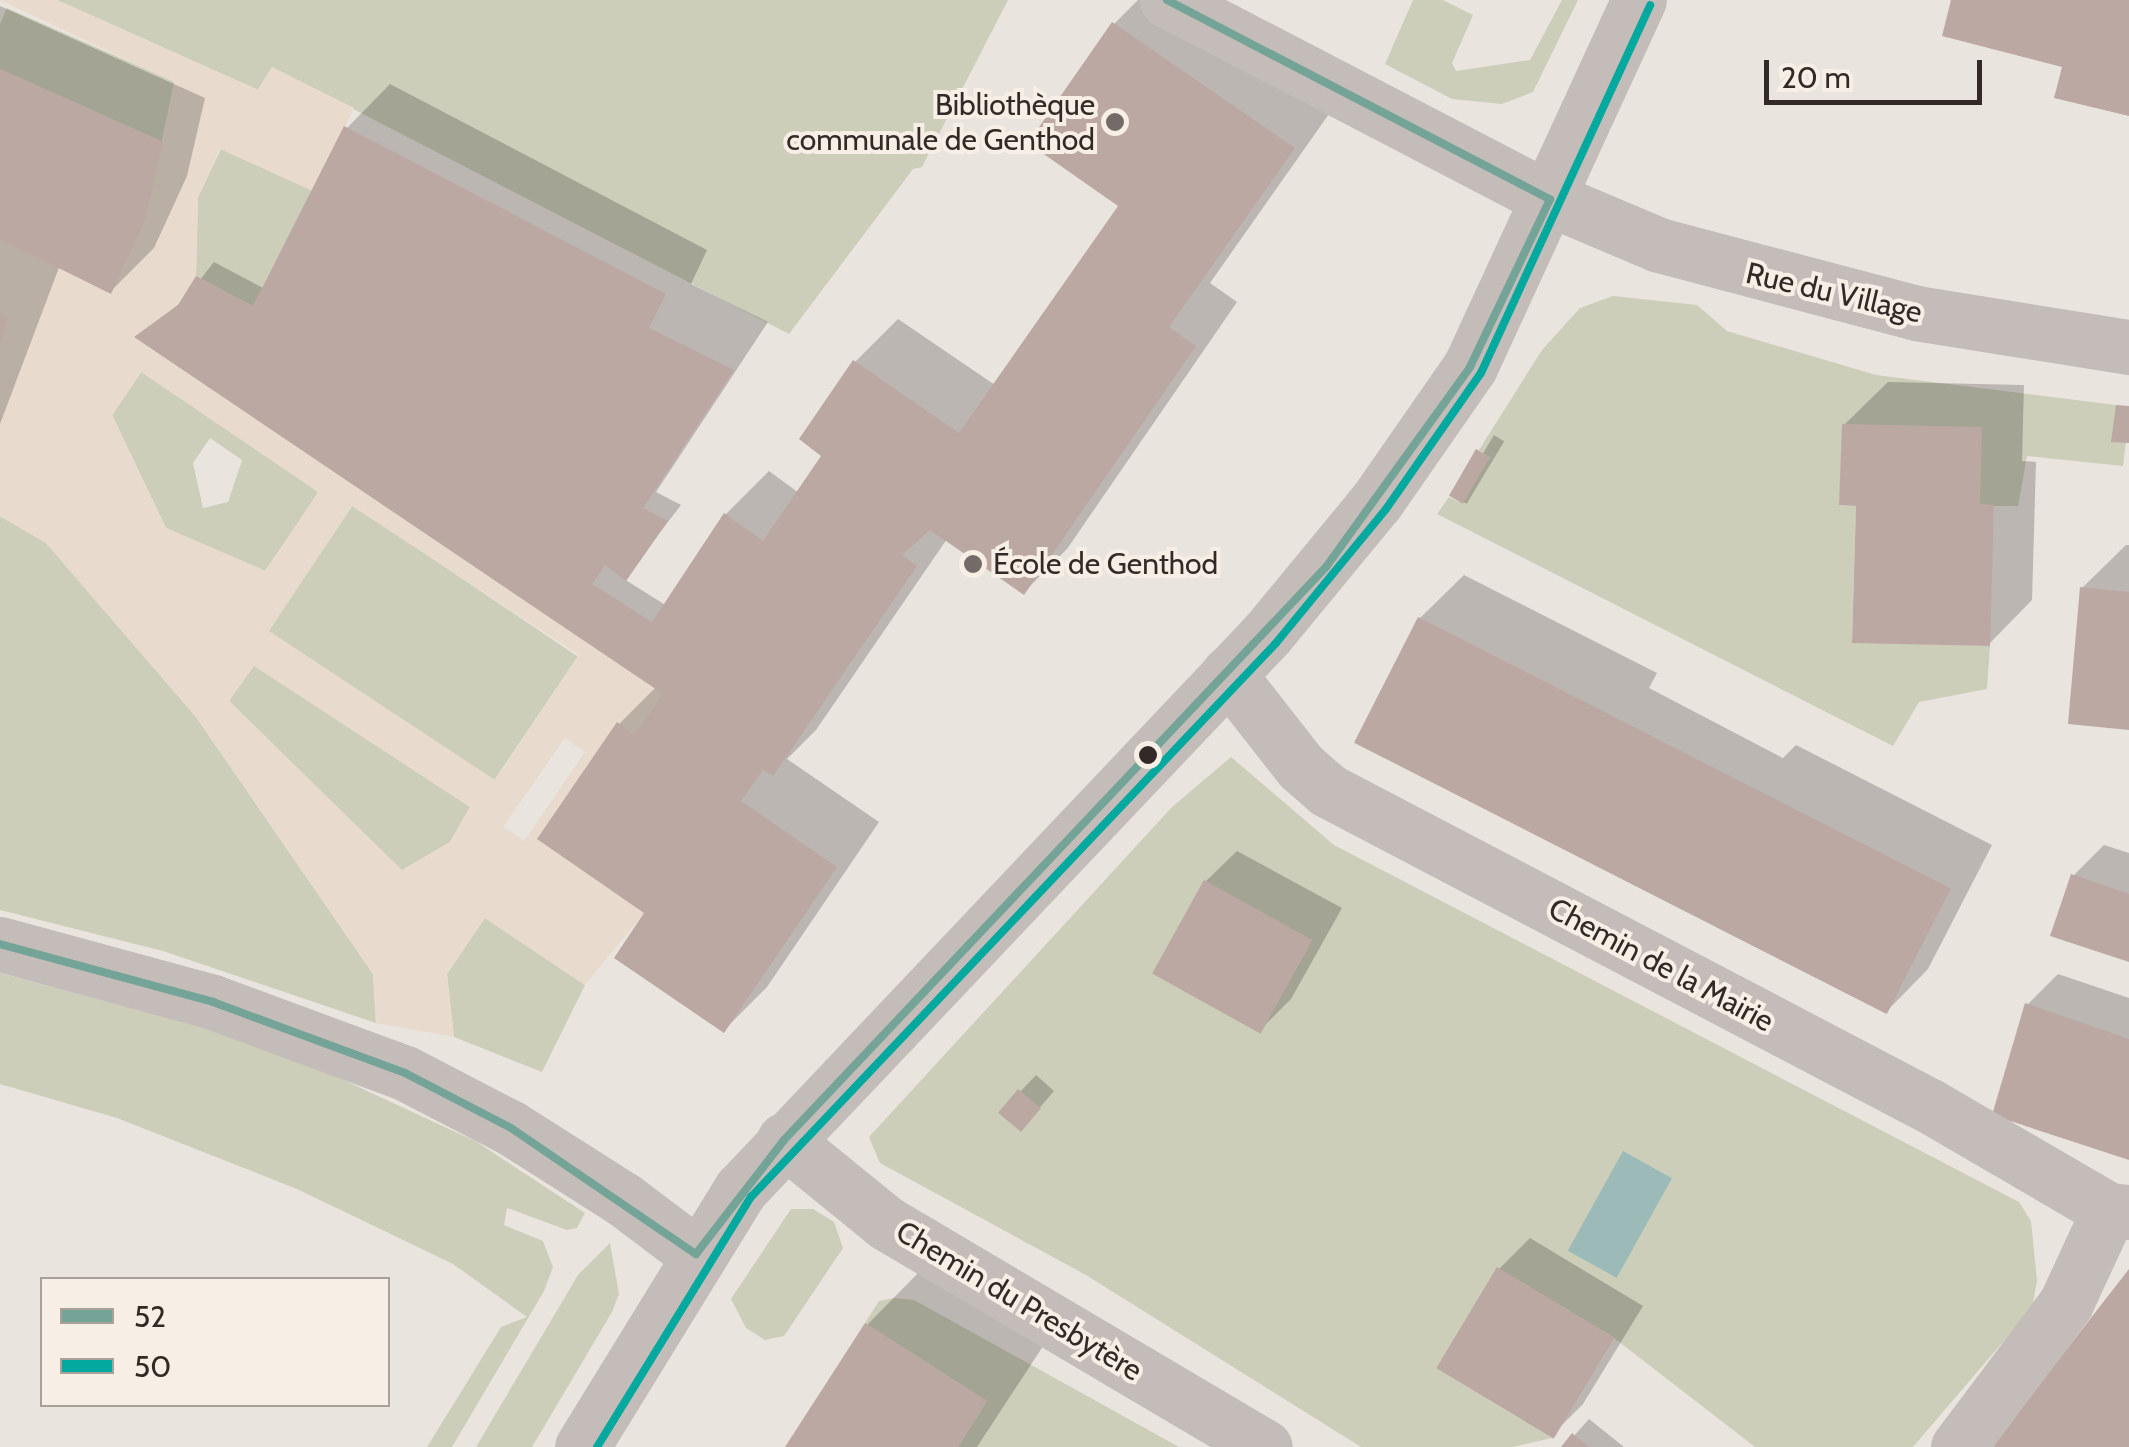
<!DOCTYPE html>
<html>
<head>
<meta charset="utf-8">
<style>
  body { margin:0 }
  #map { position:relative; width:2129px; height:1447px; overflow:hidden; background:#eae4de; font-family:Cabin,sans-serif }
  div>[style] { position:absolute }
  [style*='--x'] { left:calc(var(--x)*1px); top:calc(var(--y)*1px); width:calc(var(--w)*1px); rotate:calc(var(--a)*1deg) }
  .green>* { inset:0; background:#ccceb9; transform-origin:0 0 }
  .plaza>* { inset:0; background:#e8dbce }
  .water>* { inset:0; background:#9cbbb8; transform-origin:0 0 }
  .shadow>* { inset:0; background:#0003; transform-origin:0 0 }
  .building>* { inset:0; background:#bca8a2; transform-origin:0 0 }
  .minor>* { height:55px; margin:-27.5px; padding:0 27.5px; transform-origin:27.5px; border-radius:27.5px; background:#c3bcb8 }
  .bus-1>* { height:8px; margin:-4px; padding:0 4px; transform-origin:4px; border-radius:4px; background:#74a398 }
  .bus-2>* { height:8px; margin:-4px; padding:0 4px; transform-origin:4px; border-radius:4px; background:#03a99e }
  .dots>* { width:28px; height:28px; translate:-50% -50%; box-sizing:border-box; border:5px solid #f7eee5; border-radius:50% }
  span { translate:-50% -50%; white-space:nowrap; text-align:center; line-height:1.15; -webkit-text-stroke:8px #f7eee5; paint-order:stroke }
  .poi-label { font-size:30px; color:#332a27 }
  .right { translate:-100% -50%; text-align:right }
  .left { translate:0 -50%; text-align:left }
  .street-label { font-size:30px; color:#332a27 }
  .legend { position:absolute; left:40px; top:1277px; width:350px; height:130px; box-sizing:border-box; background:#f7eee5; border:2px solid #a9a099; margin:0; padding:12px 18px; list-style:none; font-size:30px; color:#332a27 }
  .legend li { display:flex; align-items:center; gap:20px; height:50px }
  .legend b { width:50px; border:2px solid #a9a099 }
  .scale { position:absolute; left:1764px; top:60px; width:218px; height:45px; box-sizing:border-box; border:5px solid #332a27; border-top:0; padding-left:12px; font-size:30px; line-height:35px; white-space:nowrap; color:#332a27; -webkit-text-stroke:8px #f7eee5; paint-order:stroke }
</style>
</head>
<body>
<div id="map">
  <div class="green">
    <i style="clip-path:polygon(57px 0,1008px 0,922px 167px,913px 169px,789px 334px,272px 67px,258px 90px)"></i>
    <i style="clip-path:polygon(1413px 0,1443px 0,1473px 15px,1452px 63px,1456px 71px,1530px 60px,1562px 0,1578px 0,1533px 92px,1502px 104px,1452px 99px,1385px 64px)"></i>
    <i style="clip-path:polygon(7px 8px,175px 82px,163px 142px,0 69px,0 24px)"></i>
    <i style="clip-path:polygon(221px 149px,313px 191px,253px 306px,196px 276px,198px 197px)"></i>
    <i style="clip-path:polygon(1613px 296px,1697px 305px,1727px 331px,1876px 375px,2116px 405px,2126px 442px,2123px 466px,2027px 456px,2018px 506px,1839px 505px,1856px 506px,1852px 642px,1990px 646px,1987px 689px,1919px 702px,1893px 746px,1437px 514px,1449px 497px,1459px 502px,1490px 458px,1479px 450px,1542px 350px,1580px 308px)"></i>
    <i style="clip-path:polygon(evenodd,142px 371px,319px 492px,265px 571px,166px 528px,112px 415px,142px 371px,210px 438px,242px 460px,228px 502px,203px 508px,193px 463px,210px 438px)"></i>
    <i style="left:353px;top:505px;width:271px;height:152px;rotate:34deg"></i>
    <i style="clip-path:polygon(0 516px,46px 543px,196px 717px,373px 974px,376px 1023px,163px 951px,0 910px)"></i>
    <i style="clip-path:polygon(254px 665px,470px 807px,450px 842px,402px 871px,229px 701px)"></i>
    <i style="clip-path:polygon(1231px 757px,1334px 845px,2019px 1202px,2031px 1221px,2037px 1281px,2032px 1308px,1913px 1447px,1755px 1447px,1614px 1338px,1436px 1368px,1552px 1438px,1513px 1447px,1361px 1447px,1086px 1275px,880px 1163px,869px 1137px,1172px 807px)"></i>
    <i style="clip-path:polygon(485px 918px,585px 985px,542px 1072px,454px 1037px,447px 974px)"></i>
    <i style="clip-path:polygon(0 973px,216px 1031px,320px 1069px,477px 1142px,585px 1213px,577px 1228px,567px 1230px,507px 1208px,504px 1225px,543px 1241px,553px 1267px,544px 1291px,452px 1447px,427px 1447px,501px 1327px,527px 1317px,453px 1264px,297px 1189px,117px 1118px,0 1084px)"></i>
    <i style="clip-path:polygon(791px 1209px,813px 1209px,834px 1222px,843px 1248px,784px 1336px,765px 1340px,746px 1328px,731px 1299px)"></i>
    <i style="clip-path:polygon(610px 1243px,619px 1294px,612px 1312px,532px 1447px,476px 1447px,578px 1275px)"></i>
    <i style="clip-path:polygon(895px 1298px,914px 1300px,1179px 1447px,958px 1447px,987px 1401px,865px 1323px,879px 1301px)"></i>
  </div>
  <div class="plaza">
    <i style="clip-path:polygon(evenodd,0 0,57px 0,258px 90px,272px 67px,354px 108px,313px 191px,220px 149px,198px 197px,196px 276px,178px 305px,135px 337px,663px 694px,634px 735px,617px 723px,644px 913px,585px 985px,485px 918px,447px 974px,454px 1037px,376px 1023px,373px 974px,196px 717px,46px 543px,0 516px,0 343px,9px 318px,0 313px,0 239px,111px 293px,145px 221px,174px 82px,0 0,141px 372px,318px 492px,266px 571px,166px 528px,112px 415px,141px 372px,0 0,352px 506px,579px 655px,495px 780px,269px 631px,352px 506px,0 0,254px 666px,470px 807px,450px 842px,402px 870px,229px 701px,254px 666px,0 0,565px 738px,585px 752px,524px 841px,503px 827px,565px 738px)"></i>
  </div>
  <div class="water">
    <i style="left:1623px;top:1151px;width:56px;height:114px;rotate:29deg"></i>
  </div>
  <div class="shadow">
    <i style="clip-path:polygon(1138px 0,1186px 0,1336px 104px,1210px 283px,1237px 302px,1067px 549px,1024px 592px,947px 539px,816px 730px,787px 759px,879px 822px,767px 987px,724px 1030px,648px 912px,541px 839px,619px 724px,657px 686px,138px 337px,185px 299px,214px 262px,267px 290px,347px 128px,390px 84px,707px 250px,691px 284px,768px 322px,656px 492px,681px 505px,624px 579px,667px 606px,726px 514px,769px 471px,799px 493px,825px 455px,855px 362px,898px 319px,995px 385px,1122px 205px,1114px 24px)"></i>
    <i style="clip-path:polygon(0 6px,205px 98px,187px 176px,154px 248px,111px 291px,60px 265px,0 424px)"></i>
    <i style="clip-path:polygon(1888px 382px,2024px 385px,2022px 461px,2036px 462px,2032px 600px,1989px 644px,1859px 503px,1844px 425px)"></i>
    <i style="left:1494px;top:435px;width:12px;height:73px;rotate:31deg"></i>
    <i style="clip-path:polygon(2126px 545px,2129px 545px,2129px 727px,2082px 588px)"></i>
    <i style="clip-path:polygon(1464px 575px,1657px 673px,1649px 688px,1783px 758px,1796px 745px,1992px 845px,1928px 969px,1885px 1013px,1357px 741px,1420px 618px)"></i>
    <i style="clip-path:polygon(2104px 845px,2129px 853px,2129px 959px,2073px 876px)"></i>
    <i style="clip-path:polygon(1237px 851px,1342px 908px,1291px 999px,1260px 1030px,1206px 881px)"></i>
    <i style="clip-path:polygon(2058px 974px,2129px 998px,2129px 1158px,2027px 1005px)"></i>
    <i style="clip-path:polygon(1036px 1075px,1054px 1091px,1036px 1112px,1001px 1112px)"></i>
    <i style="clip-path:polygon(1530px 1238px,1643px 1306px,1583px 1404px,1552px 1435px,1499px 1269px)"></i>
    <i style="clip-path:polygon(930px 1261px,1049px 1337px,977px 1447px,788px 1447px,867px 1325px)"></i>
    <i style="clip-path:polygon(1589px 1419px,1624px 1447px,1564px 1447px)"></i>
  </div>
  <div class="building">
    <i style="clip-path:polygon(1951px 0,2129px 0,2129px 116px,2054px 98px,2062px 67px,1942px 36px)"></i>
    <i style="clip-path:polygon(1112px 22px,1295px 148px,1169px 327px,1196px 346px,1024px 595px,930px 530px,902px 555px,917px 566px,773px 776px,763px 770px,741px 801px,837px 867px,724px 1033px,614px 958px,644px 913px,537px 839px,617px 722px,634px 735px,663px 694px,134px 337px,178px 305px,196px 276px,253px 306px,344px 126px,666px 294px,649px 328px,734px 370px,643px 508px,668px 521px,626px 581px,605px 565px,592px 584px,652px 622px,724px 513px,763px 541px,821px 456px,799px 439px,853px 360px,959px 433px,1118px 206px,1028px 143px)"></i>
    <i style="clip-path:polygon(0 69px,163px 142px,145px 221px,111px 294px,0 239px)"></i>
    <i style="clip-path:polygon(0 313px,9px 317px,1px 341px,0 341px)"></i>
    <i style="clip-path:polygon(2116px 405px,2129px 406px,2129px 443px,2111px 442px)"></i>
    <i style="clip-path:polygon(1842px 424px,1982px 427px,1980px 504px,1994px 505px,1990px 646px,1852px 643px,1856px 506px,1839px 505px)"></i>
    <i style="left:1476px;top:449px;width:16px;height:54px;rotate:30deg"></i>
    <i style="clip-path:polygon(2080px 587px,2129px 592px,2129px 730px,2068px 724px)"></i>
    <i style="left:1418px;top:617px;width:598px;height:141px;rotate:27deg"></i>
    <i style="clip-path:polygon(2071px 874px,2129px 894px,2129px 962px,2050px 936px)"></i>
    <i style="left:1204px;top:880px;width:124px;height:107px;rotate:29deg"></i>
    <i style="clip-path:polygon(2025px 1003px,2129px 1039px,2129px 1160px,1992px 1115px)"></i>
    <i style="left:1018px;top:1089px;width:30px;height:31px;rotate:40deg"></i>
    <i style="left:1497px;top:1267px;width:137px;height:118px;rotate:31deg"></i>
    <i style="clip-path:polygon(2129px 1269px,2129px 1447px,1993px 1447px,2031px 1395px)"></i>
    <i style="clip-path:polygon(865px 1323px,987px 1401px,958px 1447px,785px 1447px)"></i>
    <i style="clip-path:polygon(1572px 1433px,1589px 1447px,1561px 1447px)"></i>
  </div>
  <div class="minor">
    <i style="--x:1167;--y:0;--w:432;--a:27.5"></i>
    <i style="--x:1550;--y:199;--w:118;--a:22.9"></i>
    <i style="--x:1659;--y:245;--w:266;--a:14.8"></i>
    <i style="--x:1916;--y:313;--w:216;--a:9.1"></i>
    <i style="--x:1228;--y:674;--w:118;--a:51.9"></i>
    <i style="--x:1301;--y:767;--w:35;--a:41"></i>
    <i style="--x:1327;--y:790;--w:681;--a:27.66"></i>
    <i style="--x:1930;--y:1106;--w:207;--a:30.2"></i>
    <i style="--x:2109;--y:1210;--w:20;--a:6"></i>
    <i style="--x:0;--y:944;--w:221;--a:15.2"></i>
    <i style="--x:213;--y:1002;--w:205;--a:20.3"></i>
    <i style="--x:405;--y:1073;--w:119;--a:27.4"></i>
    <i style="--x:511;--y:1128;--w:133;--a:32.4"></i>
    <i style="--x:623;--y:1199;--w:91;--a:37"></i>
    <i style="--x:784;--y:1140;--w:132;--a:39.1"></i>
    <i style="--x:886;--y:1223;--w:440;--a:30.6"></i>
    <i style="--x:582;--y:1447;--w:303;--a:-58.4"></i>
    <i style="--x:741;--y:1189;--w:765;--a:-46.54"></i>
    <i style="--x:1267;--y:634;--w:171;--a:-50.5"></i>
    <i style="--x:1376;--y:502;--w:165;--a:-55.2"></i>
    <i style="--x:1470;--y:367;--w:404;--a:-65.3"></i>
    <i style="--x:1958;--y:1447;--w:180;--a:-53.1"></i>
    <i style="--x:2066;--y:1303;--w:102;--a:-65.2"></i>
  </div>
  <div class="bus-1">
    <i style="--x:1167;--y:0;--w:432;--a:27.5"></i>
    <i style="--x:0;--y:944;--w:221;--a:15.2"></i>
    <i style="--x:213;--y:1002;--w:205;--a:20.3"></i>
    <i style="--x:405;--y:1073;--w:119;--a:27.4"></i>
    <i style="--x:511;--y:1128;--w:224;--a:34.3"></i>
    <i style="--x:696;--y:1254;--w:144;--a:-52.3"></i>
    <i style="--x:784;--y:1140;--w:789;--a:-46.59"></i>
    <i style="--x:1326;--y:567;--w:246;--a:-54.2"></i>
    <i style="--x:1470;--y:367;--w:186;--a:-64.5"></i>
  </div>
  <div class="bus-2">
    <i style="--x:597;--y:1447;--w:294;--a:-58.4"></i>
    <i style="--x:751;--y:1197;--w:763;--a:-46.54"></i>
    <i style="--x:1276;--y:643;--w:173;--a:-50.6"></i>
    <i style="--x:1386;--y:509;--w:166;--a:-55.1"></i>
    <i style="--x:1481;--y:373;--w:405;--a:-65.3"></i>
  </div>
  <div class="dots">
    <i style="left:1115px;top:122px;background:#736b67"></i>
    <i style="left:973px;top:564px;background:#736b67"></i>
    <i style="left:1148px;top:755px;background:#332a27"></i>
  </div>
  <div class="poi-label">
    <span class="right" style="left:1095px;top:122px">Bibliothèque<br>communale de Genthod</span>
    <span class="left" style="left:993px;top:564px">École de Genthod</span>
  </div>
  <div class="street-label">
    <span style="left:1834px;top:293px;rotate:13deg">Rue du Village</span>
    <span style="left:1661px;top:965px;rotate:28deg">Chemin de la Mairie</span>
    <span style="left:1019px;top:1301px;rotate:31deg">Chemin du Presbytère</span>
  </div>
  <ul class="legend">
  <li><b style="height:12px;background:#74a398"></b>52</li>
  <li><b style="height:12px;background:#03a99e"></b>50</li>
  </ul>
  <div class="scale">20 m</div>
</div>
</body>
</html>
